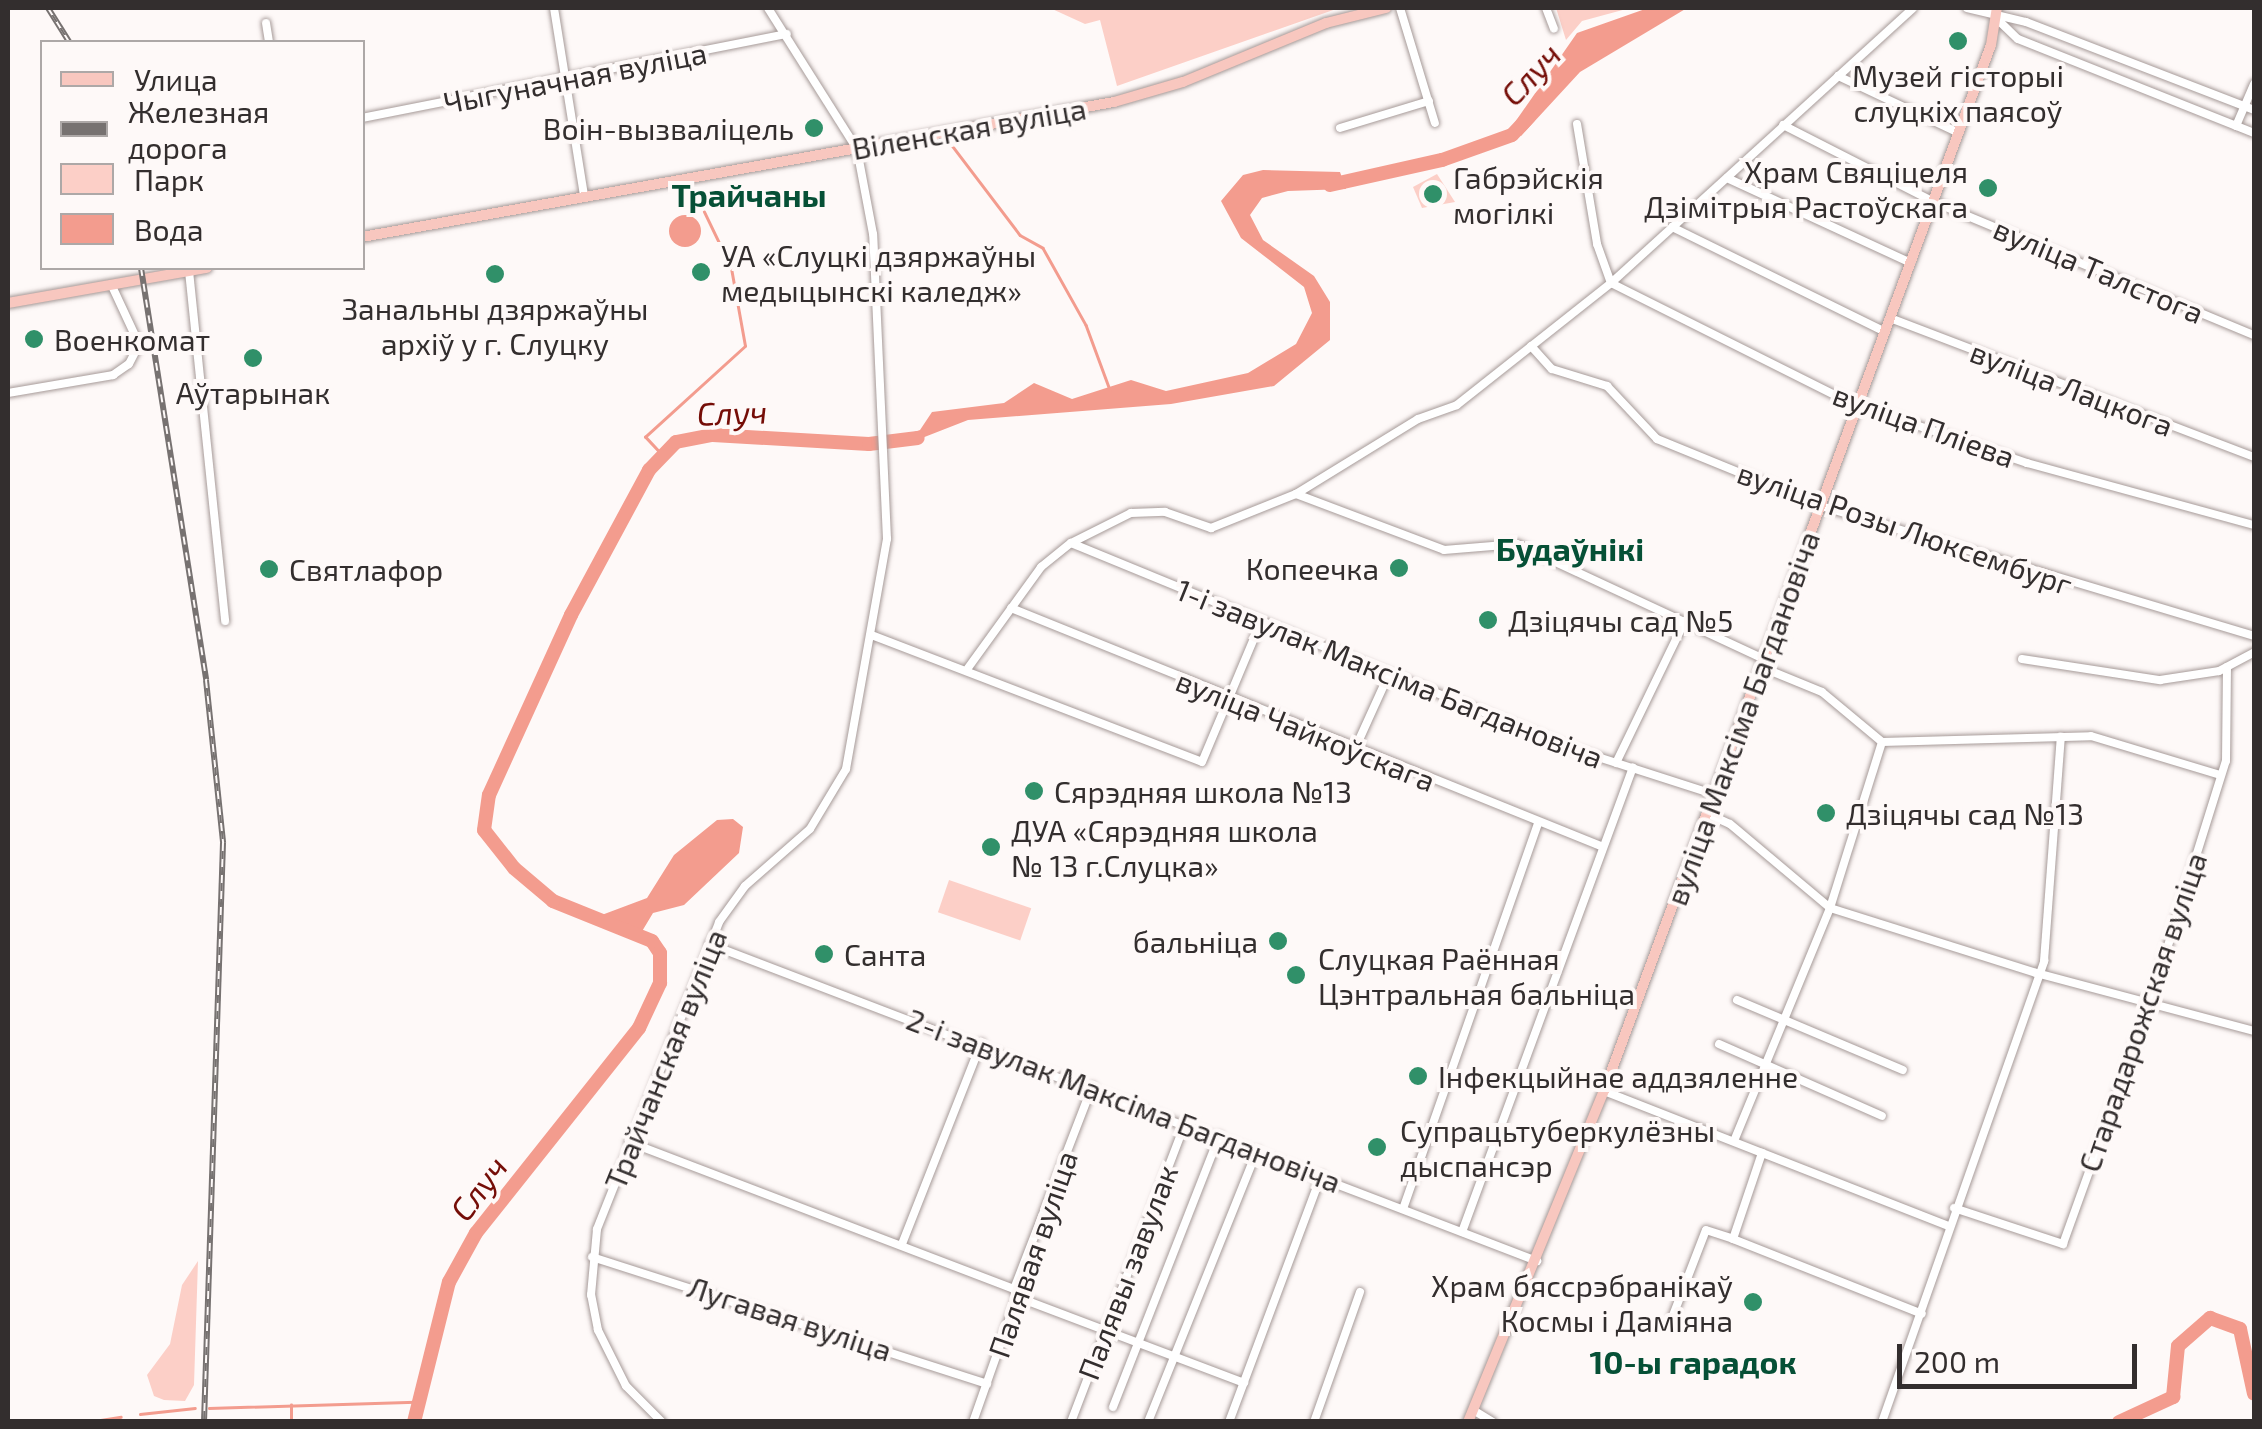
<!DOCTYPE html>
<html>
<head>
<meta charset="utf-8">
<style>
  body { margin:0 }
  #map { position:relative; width:2262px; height:1429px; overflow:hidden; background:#fef9f8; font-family:"Exo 2",sans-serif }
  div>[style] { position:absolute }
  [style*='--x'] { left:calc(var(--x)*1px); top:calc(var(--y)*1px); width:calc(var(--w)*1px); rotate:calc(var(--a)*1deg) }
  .green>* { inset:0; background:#fccfc7; transform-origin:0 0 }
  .water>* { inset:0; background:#f39c8e }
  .round { border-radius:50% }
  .stream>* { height:2.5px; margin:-1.25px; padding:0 1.25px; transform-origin:1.25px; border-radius:1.25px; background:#f39c8e }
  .river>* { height:14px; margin:-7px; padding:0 7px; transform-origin:7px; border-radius:7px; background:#f39c8e }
  .roads { filter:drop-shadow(0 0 2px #a69a98) drop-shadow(0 0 2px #a69a98) }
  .minor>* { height:8px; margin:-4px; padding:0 4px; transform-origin:4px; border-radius:4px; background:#fff }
  .major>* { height:10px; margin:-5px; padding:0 5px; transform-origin:5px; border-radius:5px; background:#f8c7bf }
  .rail>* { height:6px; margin-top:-3px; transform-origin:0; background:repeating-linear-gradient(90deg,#fef9f8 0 8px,#777271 0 16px); box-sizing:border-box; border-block:2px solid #777271 }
  .dots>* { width:28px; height:28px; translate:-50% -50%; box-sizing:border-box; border:5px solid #fef9f8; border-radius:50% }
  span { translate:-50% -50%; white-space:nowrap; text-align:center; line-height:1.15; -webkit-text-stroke:8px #fef9f8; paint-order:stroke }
  .poi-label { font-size:30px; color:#332e2e }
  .right { translate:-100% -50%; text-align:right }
  .left { translate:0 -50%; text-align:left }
  .street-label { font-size:30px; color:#332e2e }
  .water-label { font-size:32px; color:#750d07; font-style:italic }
  .neighbourhood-label { font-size:32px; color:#065036; font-weight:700 }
  .frame { position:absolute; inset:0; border:10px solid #332e2e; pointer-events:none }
  .legend { position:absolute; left:40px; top:40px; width:325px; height:230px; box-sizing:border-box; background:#fef9f8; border:2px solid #ada8a7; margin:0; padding:12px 18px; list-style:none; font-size:30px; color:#332e2e }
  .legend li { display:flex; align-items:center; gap:20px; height:50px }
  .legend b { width:50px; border:2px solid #ada8a7 }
  .scale { position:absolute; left:1897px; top:1344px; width:240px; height:45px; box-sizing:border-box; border:5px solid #332e2e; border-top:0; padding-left:12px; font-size:30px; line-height:35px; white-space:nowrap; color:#332e2e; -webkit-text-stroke:8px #fef9f8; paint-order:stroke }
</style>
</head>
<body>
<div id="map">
  <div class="green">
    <i style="clip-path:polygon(1050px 8px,1339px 8px,1117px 86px,1100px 20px,1085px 24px)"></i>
    <i style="clip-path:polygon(1556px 8px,1630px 8px,1582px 21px,1566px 40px)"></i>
    <i style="clip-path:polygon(1437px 174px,1455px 202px,1422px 208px,1413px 187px)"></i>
    <i style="left:949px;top:880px;width:87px;height:34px;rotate:19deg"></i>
    <i style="clip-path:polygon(198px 1261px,194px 1385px,185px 1401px,164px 1400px,154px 1396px,147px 1375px,170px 1344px,182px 1285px)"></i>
  </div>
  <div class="water">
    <i style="clip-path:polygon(1648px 8px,1687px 8px,1580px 72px,1521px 136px,1513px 125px,1577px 33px)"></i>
    <i style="clip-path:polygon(1263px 170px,1340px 172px,1346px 189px,1288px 191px,1262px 198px,1250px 215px,1263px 240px,1314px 276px,1330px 302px,1330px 340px,1274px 386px,1171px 404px,968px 420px,904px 445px,902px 436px,920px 430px,932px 412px,1004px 403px,1034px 383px,1072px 399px,1131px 380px,1166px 391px,1248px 373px,1296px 344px,1312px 313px,1304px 287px,1241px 238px,1221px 201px,1243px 175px)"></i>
    <i class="round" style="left:669px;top:215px;width:32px;height:32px"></i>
    <i style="clip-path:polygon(733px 819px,743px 827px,739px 853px,684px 905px,653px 913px,641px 933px,599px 916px,647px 898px,674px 855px,717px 820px)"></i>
  </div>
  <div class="stream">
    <i style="--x:951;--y:144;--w:114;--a:52.8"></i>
    <i style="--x:1020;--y:235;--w:26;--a:29"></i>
    <i style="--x:1043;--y:248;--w:88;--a:60.8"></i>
    <i style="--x:1086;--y:325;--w:69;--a:69.7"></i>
    <i style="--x:702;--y:196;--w:6;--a:81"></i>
    <i style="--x:661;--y:454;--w:23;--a:-133"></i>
    <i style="--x:645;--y:437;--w:135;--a:-42.3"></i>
    <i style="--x:745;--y:346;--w:79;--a:-100.2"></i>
    <i style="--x:731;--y:268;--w:62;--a:-115.7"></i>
    <i style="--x:2251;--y:1371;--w:3;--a:18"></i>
    <i style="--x:209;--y:1408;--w:206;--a:-1.7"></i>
    <i style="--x:140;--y:1414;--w:55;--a:-6.2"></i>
    <i style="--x:88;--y:1422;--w:33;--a:-9"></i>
    <i style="--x:291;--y:1422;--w:17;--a:-90"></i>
  </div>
  <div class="river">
    <i style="--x:1330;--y:185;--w:115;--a:-12.6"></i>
    <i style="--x:1442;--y:160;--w:74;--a:-19.7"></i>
    <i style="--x:1512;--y:135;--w:25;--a:-47"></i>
    <i style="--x:414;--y:1422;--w:144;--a:-76"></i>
    <i style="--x:449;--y:1282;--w:56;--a:-61.1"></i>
    <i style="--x:476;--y:1233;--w:262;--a:-51.5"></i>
    <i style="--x:639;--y:1028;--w:50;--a:-65"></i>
    <i style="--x:660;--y:983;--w:30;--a:-90"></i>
    <i style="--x:660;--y:953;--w:14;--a:-124"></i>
    <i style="--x:652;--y:941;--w:107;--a:-158"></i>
    <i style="--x:553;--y:901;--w:51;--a:-139.8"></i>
    <i style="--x:514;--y:868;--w:48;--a:-128.3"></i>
    <i style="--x:484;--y:830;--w:35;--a:-82"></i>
    <i style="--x:489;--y:795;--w:198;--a:-65.5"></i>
    <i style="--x:571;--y:615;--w:165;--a:-61.7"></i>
    <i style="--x:649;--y:470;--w:39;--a:-46"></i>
    <i style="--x:676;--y:442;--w:38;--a:-11"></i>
    <i style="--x:713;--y:435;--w:156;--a:3.3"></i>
    <i style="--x:869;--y:444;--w:49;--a:-7"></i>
    <i style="--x:2119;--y:1422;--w:60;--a:-24.8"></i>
    <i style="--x:2173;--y:1397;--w:51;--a:-84.4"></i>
    <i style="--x:2178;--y:1346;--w:43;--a:-41.2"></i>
    <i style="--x:2210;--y:1318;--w:32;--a:20"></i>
    <i style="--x:2240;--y:1329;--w:66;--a:77.8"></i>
  </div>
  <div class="roads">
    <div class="minor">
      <i style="--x:554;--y:8;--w:190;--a:80.9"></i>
      <i style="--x:1400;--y:8;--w:120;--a:73.1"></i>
      <i style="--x:1546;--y:8;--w:22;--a:69"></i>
      <i style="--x:1967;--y:8;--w:61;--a:13.3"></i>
      <i style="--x:2026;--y:22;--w:244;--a:21.1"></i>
      <i style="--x:1996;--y:18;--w:30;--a:44"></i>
      <i style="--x:2018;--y:39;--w:254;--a:21.7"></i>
      <i style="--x:266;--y:23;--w:19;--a:81"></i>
      <i style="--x:1838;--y:76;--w:134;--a:25.2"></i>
      <i style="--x:362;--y:118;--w:433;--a:-11.2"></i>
      <i style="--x:1577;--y:124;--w:122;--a:80.5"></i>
      <i style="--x:1597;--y:244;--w:41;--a:70.3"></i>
      <i style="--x:1611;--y:283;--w:266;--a:26.6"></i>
      <i style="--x:1849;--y:402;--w:188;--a:18.9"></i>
      <i style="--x:2027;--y:463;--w:235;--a:15.3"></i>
      <i style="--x:1783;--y:125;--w:169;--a:27"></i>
      <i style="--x:1934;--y:202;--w:347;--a:22.6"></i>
      <i style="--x:2236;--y:126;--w:46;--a:-66.8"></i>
      <i style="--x:1340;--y:128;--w:93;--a:-16.9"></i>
      <i style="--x:1727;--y:178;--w:203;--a:24.8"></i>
      <i style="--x:1672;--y:227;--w:237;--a:26.2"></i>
      <i style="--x:189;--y:271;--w:352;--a:84.1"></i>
      <i style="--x:1890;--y:318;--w:390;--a:20.9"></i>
      <i style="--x:1531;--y:346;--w:31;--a:48"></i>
      <i style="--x:1552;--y:369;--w:58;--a:17.2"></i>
      <i style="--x:1607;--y:386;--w:73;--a:46.7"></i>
      <i style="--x:1657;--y:439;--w:177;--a:22.2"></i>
      <i style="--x:1821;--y:506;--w:452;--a:16.7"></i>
      <i style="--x:8;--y:393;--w:107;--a:-9.7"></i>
      <i style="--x:113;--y:375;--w:19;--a:-35"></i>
      <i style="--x:129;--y:364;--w:22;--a:-63"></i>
      <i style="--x:139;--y:344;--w:66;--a:-115"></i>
      <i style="--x:1296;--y:494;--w:158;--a:20.7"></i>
      <i style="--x:1444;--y:550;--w:73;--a:-4.7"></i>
      <i style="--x:1517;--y:544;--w:272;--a:25"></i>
      <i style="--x:1071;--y:543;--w:543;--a:22.31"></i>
      <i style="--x:1573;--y:749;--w:147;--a:17.8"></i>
      <i style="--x:1011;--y:608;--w:638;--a:21.98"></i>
      <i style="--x:874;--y:636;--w:351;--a:21"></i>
      <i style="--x:1202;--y:762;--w:150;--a:-67.2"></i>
      <i style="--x:2022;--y:659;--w:140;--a:8.7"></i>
      <i style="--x:2160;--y:680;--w:60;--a:-8.7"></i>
      <i style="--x:2219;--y:671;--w:40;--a:-28"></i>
      <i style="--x:1761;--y:667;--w:66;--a:22.3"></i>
      <i style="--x:1822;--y:692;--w:78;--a:39.8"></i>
      <i style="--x:1882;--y:742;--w:209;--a:-1.6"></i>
      <i style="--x:2091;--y:736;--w:135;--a:16.8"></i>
      <i style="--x:968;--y:668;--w:125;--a:-54.1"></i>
      <i style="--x:1041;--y:567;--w:38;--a:-39"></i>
      <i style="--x:1071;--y:543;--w:67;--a:-26.6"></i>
      <i style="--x:1131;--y:513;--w:34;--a:-2"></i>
      <i style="--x:1165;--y:512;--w:49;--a:19.2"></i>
      <i style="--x:1211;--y:528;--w:92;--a:-21.8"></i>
      <i style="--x:1296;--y:494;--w:143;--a:-31.6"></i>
      <i style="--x:1418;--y:419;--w:41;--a:-19.7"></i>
      <i style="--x:1457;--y:405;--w:196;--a:-38.4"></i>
      <i style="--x:1611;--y:283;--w:408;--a:-42.3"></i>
      <i style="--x:1354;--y:751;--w:82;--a:-65.6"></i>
      <i style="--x:1616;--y:763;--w:158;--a:-64.1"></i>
      <i style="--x:1706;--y:813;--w:26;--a:25"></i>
      <i style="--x:1730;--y:824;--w:131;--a:40"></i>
      <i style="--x:1830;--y:908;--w:216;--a:17.5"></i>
      <i style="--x:2036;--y:973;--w:226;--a:14.9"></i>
      <i style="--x:709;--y:944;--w:887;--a:20.95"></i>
      <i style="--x:1737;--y:1000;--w:180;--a:22.9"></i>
      <i style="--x:1719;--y:1044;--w:178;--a:23.8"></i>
      <i style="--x:1604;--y:1091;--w:370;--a:21.4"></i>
      <i style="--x:1734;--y:1141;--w:252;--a:-67.6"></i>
      <i style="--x:1830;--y:908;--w:174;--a:-72.6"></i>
      <i style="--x:629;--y:1142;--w:412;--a:20.9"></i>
      <i style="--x:1954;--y:1208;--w:115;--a:18.3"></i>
      <i style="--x:2063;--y:1244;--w:256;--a:-70.2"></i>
      <i style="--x:2150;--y:1003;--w:254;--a:-72.6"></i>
      <i style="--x:2226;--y:761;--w:94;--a:-89.4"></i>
      <i style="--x:1403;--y:1209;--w:408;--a:-70.7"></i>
      <i style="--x:1462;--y:1232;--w:495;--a:-69.8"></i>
      <i style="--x:1733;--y:1239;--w:203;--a:21.6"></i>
      <i style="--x:902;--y:1244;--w:216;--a:-68.5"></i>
      <i style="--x:592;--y:1257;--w:415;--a:17.8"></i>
      <i style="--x:1017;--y:1297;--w:243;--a:20.7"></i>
      <i style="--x:1672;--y:1318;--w:94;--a:-68.9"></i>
      <i style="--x:1706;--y:1230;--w:28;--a:18"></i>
      <i style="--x:1733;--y:1239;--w:91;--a:-71.4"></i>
      <i style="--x:1113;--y:1407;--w:291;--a:-68.6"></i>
      <i style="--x:1473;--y:1410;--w:23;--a:31"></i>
      <i style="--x:662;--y:1422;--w:51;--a:-135"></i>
      <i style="--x:626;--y:1386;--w:63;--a:-116.6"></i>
      <i style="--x:598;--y:1330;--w:36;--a:-101"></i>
      <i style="--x:591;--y:1295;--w:66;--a:-84.8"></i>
      <i style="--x:597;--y:1229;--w:330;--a:-68.3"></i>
      <i style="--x:719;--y:922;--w:44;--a:-54.2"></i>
      <i style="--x:745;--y:886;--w:86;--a:-41.2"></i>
      <i style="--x:810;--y:829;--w:70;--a:-59"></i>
      <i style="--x:846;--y:769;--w:234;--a:-79.9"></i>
      <i style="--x:887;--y:539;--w:305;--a:-92.6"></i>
      <i style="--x:873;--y:234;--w:86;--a:-100.7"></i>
      <i style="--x:857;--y:149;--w:167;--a:-122.3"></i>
      <i style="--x:973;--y:1422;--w:133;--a:-70.6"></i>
      <i style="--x:1017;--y:1297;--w:9;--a:-111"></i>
      <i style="--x:1014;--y:1289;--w:217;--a:-68.9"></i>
      <i style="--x:1071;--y:1422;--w:320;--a:-69.1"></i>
      <i style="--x:1148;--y:1422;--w:292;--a:-68.1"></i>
      <i style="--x:1229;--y:1422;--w:263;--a:-69.5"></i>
      <i style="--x:1314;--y:1422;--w:138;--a:-70.5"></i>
      <i style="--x:1882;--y:1422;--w:489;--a:-70.6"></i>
      <i style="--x:2044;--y:961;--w:225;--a:-85.7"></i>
    </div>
    <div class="major">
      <i style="--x:362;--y:237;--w:764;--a:-10.18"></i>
      <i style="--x:1114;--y:102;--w:72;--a:-16.2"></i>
      <i style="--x:1183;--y:82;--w:155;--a:-22.4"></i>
      <i style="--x:1326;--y:23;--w:62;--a:-14"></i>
      <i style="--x:8;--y:303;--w:202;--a:-10"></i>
      <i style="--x:1468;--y:1422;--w:358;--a:-67.7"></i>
      <i style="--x:1604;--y:1091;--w:1115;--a:-69.7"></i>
      <i style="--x:1991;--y:45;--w:37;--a:-81"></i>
    </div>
  </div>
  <div class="rail">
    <i style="--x:48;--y:8;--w:40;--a:58"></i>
    <i style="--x:141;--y:268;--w:417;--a:81"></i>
    <i style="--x:206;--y:680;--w:164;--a:84"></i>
    <i style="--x:223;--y:843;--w:579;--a:91.88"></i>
  </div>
  <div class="dots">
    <i style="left:1958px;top:41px;background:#309069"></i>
    <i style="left:814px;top:128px;background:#309069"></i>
    <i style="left:1988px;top:188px;background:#309069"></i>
    <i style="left:1433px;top:194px;background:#309069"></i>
    <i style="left:701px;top:272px;background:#309069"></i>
    <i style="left:495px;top:274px;background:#309069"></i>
    <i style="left:34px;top:339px;background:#309069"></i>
    <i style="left:253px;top:358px;background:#309069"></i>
    <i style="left:1399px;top:568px;background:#309069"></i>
    <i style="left:269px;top:569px;background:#309069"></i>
    <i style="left:1488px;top:620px;background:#309069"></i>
    <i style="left:1034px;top:791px;background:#309069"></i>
    <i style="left:1826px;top:813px;background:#309069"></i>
    <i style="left:991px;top:847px;background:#309069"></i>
    <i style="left:1278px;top:941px;background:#309069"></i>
    <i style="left:824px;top:954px;background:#309069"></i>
    <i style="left:1296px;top:975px;background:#309069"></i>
    <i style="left:1418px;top:1076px;background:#309069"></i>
    <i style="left:1377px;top:1147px;background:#309069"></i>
    <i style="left:1753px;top:1302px;background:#309069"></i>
  </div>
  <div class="poi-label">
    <span style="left:1958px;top:92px">Музей гісторыі<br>слуцкіх паясоў</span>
    <span class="right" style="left:794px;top:128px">Воін-вызваліцель</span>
    <span class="right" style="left:1968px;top:188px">Храм Свяціцеля<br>Дзімітрыя Растоўскага</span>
    <span class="left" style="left:1453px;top:194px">Габрэйскія<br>могілкі</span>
    <span class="left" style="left:721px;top:272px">УА «Слуцкі дзяржаўны<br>медыцынскі каледж»</span>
    <span style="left:495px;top:325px">Занальны дзяржаўны<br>архіў у г. Слуцку</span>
    <span class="left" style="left:54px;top:339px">Военкомат</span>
    <span style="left:253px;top:392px">Аўтарынак</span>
    <span class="right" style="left:1379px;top:568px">Копеечка</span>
    <span class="left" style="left:289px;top:569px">Святлафор</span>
    <span class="left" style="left:1508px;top:620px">Дзіцячы сад №5</span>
    <span class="left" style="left:1054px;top:791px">Сярэдняя школа №13</span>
    <span class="left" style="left:1846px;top:813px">Дзіцячы сад №13</span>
    <span class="left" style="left:1011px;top:847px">ДУА «Сярэдняя школа<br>№ 13 г.Слуцка»</span>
    <span class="right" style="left:1258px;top:941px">бальніца</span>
    <span class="left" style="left:844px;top:954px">Санта</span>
    <span class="left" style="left:1318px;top:975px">Слуцкая Раённая<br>Цэнтральная бальніца</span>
    <span class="left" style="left:1438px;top:1076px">Інфекцыйнае аддзяленне</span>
    <span class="left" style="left:1400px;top:1147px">Супрацьтуберкулёзны<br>дыспансэр</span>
    <span class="right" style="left:1733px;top:1302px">Храм бяссрэбранікаў<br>Космы і Даміяна</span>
  </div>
  <div class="street-label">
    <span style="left:575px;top:77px;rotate:-11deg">Чыгуначная вуліца</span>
    <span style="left:969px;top:128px;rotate:-10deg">Віленская вуліца</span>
    <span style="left:2099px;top:270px;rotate:23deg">вуліца Талстога</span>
    <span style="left:2072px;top:388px;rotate:21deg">вуліца Лацкога</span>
    <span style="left:1924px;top:425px;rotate:20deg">вуліца Пліева</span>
    <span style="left:1905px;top:528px;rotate:19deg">вуліца Розы Люксембург</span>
    <span style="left:1390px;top:673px;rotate:22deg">1-і завулак Максіма Багдановіча</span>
    <span style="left:1742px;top:718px;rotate:-70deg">вуліца Максіма Багдановіча</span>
    <span style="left:1306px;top:730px;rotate:22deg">вуліца Чайкоўскага</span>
    <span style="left:2142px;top:1012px;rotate:-71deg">Старадарожская вуліца</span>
    <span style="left:665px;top:1059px;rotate:-68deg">Трайчанская вуліца</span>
    <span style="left:1124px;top:1100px;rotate:21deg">2-і завулак Максіма Багдановіча</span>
    <span style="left:1032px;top:1254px;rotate:-71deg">Палявая вуліца</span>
    <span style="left:1127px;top:1272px;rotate:-69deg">Палявы завулак</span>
    <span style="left:790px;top:1318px;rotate:18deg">Лугавая вуліца</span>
  </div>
  <div class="water-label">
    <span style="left:1530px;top:74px;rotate:-47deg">Случ</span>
    <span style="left:732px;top:412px;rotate:-2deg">Случ</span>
    <span style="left:478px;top:1188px;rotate:-53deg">Случ</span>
  </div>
  <div class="neighbourhood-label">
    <span style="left:749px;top:194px">Трайчаны</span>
    <span style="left:1570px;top:548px">Будаўнікі</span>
    <span style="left:1693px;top:1361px">10-ы гарадок</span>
  </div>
  <div class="frame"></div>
  <ul class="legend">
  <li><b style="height:12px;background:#f8c7bf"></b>Улица</li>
  <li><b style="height:12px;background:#777271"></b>Железная дорога</li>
  <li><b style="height:28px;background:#fccfc7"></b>Парк</li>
  <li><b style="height:28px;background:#f39c8e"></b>Вода</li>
  </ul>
  <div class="scale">200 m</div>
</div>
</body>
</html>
